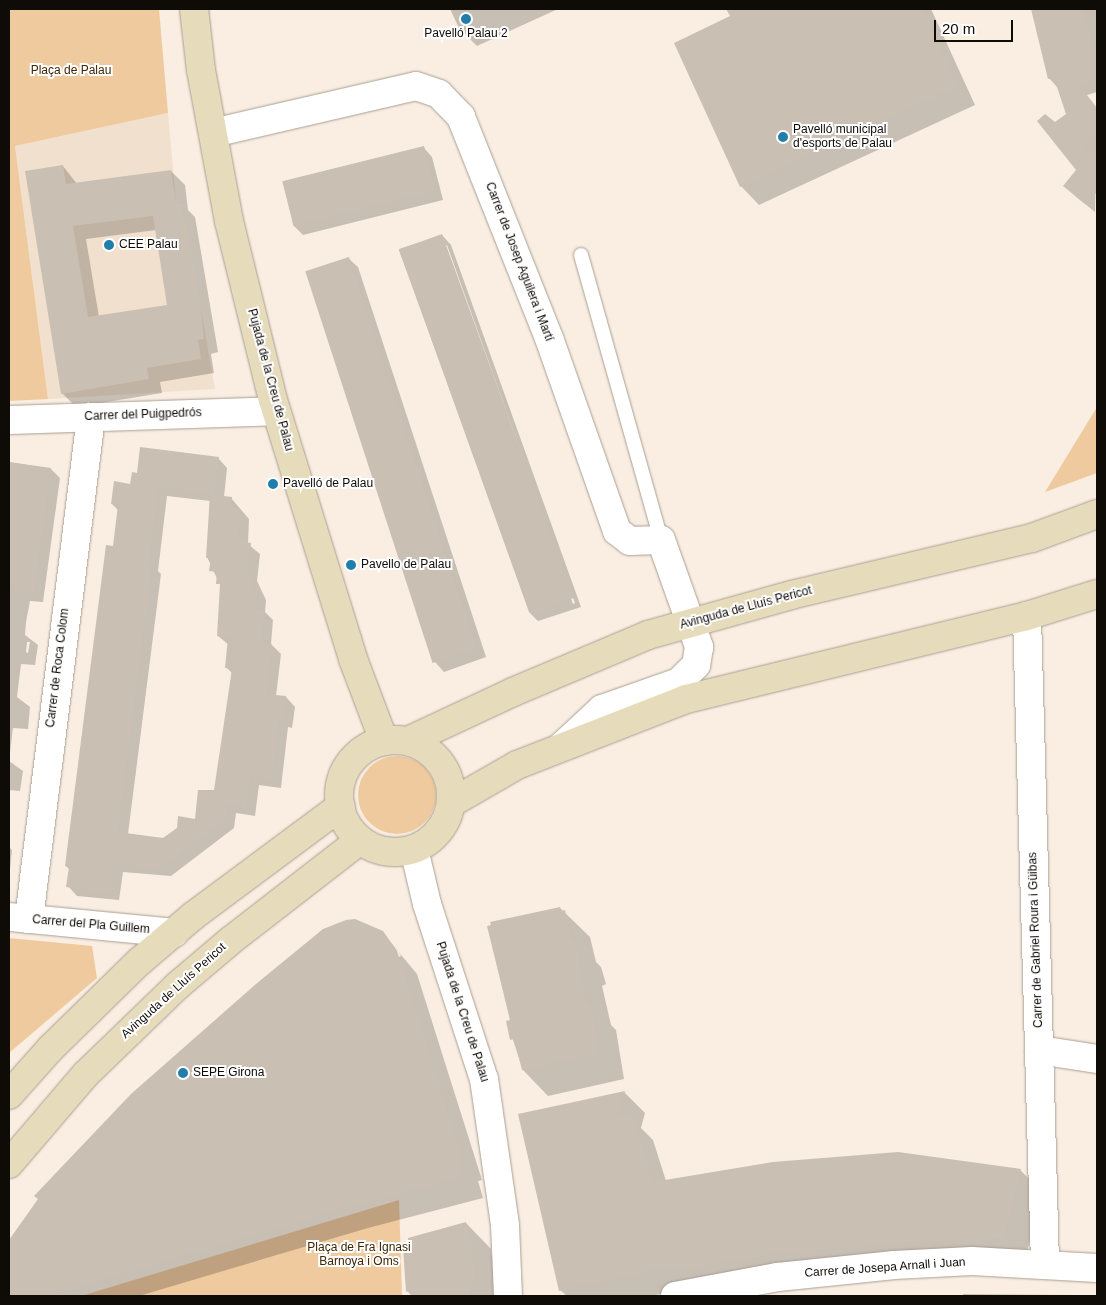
<!DOCTYPE html>
<html>
<head>
<meta charset="utf-8">
<style>
  body { margin:0 }
  #map { position:relative; width:1106px; height:1305px; overflow:hidden; background:#f9eee1; font-family:Helvetica,sans-serif }
  div>[style] { position:absolute }
  [style*='--x'] { left:calc(var(--x)*1px); top:calc(var(--y)*1px); width:calc(var(--w)*1px); rotate:calc(var(--a)*1deg) }
  .built>* { inset:0; background:#f1e0ce }
  .green>* { inset:0; background:#f0ca9f }
  .round { border-radius:50% }
  .shadow>* { inset:0; background:#0003 }
  .building>* { inset:0; background:#cabfb3; transform-origin:0 0 }
  .roads { filter:drop-shadow(0 0 1px #a99e93) drop-shadow(0 0 1px #a99e93) }
  .lane>* { height:14px; margin:-7px; padding:0 7px; transform-origin:7px; border-radius:7px; background:#fff }
  .street>* { height:28px; margin:-14px; padding:0 14px; transform-origin:14px; border-radius:14px; background:#fff }
  .secondary>* { height:28px; margin:-14px; padding:0 14px; transform-origin:14px; border-radius:14px; background:#e6dbba }
  .secondary>.ring { margin:-14px; padding:0; box-sizing:content-box; background:none; border:28px solid #e6dbba; border-radius:50% }
  .dots>* { width:14px; height:14px; translate:-50% -50%; box-sizing:border-box; border:2px solid #fff; border-radius:50% }
  span { translate:-50% -50%; white-space:nowrap; text-align:center; line-height:1.15; -webkit-text-stroke:4px #fff; paint-order:stroke }
  .poi-label { font-size:12px; color:#0f0b07 }
  .left { translate:0 -50%; text-align:left }
  .park-label { font-size:12px; color:#3e2604 }
  .street-label { font-size:12px; color:#0f0b07 }
  .frame { position:absolute; inset:0; border:10px solid #0f0b07; pointer-events:none }
  .scale { position:absolute; left:934px; top:20px; width:79px; height:22px; box-sizing:border-box; border:2px solid #0f0b07; border-top:0; padding-left:6px; font-size:15px; line-height:18px; white-space:nowrap; color:#0f0b07; -webkit-text-stroke:4px #fff; paint-order:stroke }
</style>
</head>
<body>
<div id="map">
  <div class="built">
    <i style="clip-path:polygon(168px 113px,176px 203px,182px 202px,215px 389px,48px 399px,15px 146px)"></i>
  </div>
  <div class="green">
    <i style="clip-path:polygon(9px 9px,159px 9px,168px 113px,15px 146px,48px 399px,9px 401px)"></i>
    <i style="clip-path:polygon(1097px 407px,1097px 473px,1045px 492px)"></i>
    <i class="round" style="left:358px;top:756px;width:78px;height:78px"></i>
    <i style="clip-path:polygon(9px 938px,92px 946px,97px 978px,9px 1053px)"></i>
    <i style="clip-path:polygon(399px 1200px,402px 1296px,81px 1296px)"></i>
  </div>
  <div class="shadow">
    <i style="clip-path:polygon(450px 9px,558px 9px,477px 46px,459px 28px)"></i>
    <i style="clip-path:polygon(728px 9px,931px 9px,975px 105px,759px 205px,741px 186px,732px 17px)"></i>
    <i style="clip-path:polygon(1033px 9px,1097px 9px,1097px 92px,1087px 95px,1097px 108px,1095px 212px,1074px 195px,1078px 170px,1067px 114px,1058px 88px,1049px 78px)"></i>
    <i style="clip-path:polygon(423px 147px,432px 157px,443px 200px,303px 235px,294px 226px,283px 182px)"></i>
    <i style="clip-path:polygon(evenodd,63px 166px,77px 184px,171px 171px,185px 185px,188px 210px,195px 217px,218px 352px,211px 354px,214px 373px,160px 382px,162px 393px,76px 407px,62px 393px,63px 166px,156px 230px,168px 306px,99px 317px,86px 239px,156px 230px)"></i>
    <i style="clip-path:polygon(evenodd,442px 235px,451px 245px,581px 607px,538px 621px,529px 612px,399px 249px,442px 235px,444px 245px,447px 245px,575px 603px,573px 604px,444px 245px)"></i>
    <i style="clip-path:polygon(348px 258px,358px 267px,486px 657px,444px 672px,435px 662px)"></i>
    <i style="clip-path:polygon(evenodd,218px 458px,227px 468px,224px 497px,231px 498px,249px 519px,248px 544px,260px 554px,257px 581px,266px 600px,265px 612px,273px 620px,271px 644px,281px 654px,276px 696px,286px 697px,295px 707px,292px 728px,288px 727px,281px 788px,259px 785px,255px 816px,236px 813px,234px 828px,171px 876px,123px 872px,119px 900px,77px 896px,68px 886px,70px 870px,66px 866px,114px 547px,119px 511px,112px 504px,131px 486px,138px 474px,218px 458px,167px 496px,210px 501px,207px 557px,221px 587px,218px 636px,229px 645px,227px 668px,232px 673px,215px 791px,196px 820px,163px 840px,128px 834px,161px 574px,158px 571px,167px 496px)"></i>
    <i style="clip-path:polygon(evenodd,9px 462px,51px 469px,60px 478px,43px 602px,30px 601px,26px 622px,25px 635px,38px 645px,35px 665px,21px 664px,17px 697px,30px 707px,28px 729px,13px 728px,9px 761px,23px 771px,20px 791px,9px 790px,9px 462px,27px 642px,30px 642px,28px 653px,26px 652px,27px 642px)"></i>
    <i style="clip-path:polygon(9px 847px,12px 850px,9px 879px)"></i>
    <i style="clip-path:polygon(560px 908px,590px 937px,596px 962px,601px 967px,606px 984px,602px 986px,611px 1025px,616px 1030px,624px 1079px,548px 1096px,523px 1070px,507px 1022px,511px 1021px)"></i>
    <i style="clip-path:polygon(evenodd,382px 932px,417px 974px,482px 1180px,478px 1181px,483px 1198px,368px 1228px,139px 1296px,9px 1296px,9px 1241px,39px 1200px,382px 932px,393px 948px,396px 948px,401px 956px,399px 957px,393px 948px)"></i>
    <i style="clip-path:polygon(624px 1092px,645px 1113px,641px 1128px,653px 1140px,666px 1181px,1020px 1170px,1042px 1191px,1025px 1260px,686px 1289px,651px 1296px,567px 1296px,560px 1290px)"></i>
    <i style="clip-path:polygon(466px 1223px,491px 1249px,492px 1259px,497px 1264px,499px 1296px,412px 1296px,408px 1292px)"></i>
    <i style="clip-path:polygon(963px 1294px,1075px 1295px,1077px 1296px,963px 1296px)"></i>
  </div>
  <div class="building">
    <i style="clip-path:polygon(726px 9px,922px 9px,958px 86px,740px 187px,674px 43px,730px 16px)"></i>
    <i style="clip-path:polygon(1031px 9px,1082px 9px,1097px 57px,1097px 80px,1079px 86px,1097px 109px,1097px 134px,1083px 146px,1090px 152px,1097px 144px,1097px 195px,1095px 193px,1085px 204px,1063px 186px,1076px 170px,1037px 121px,1045px 114px,1055px 122px,1066px 114px,1054px 78px,1048px 79px)"></i>
    <i style="left:424px;top:146px;width:46px;height:146px;rotate:76deg"></i>
    <i style="clip-path:polygon(evenodd,63px 165px,66px 184px,171px 170px,176px 203px,182px 202px,200px 299px,204px 339px,198px 340px,201px 359px,147px 368px,149px 379px,61px 394px,25px 171px,63px 165px,153px 216px,167px 305px,88px 317px,73px 226px,153px 216px)"></i>
    <i style="left:442px;top:234px;width:387px;height:46px;rotate:70deg"></i>
    <i style="left:349px;top:257px;width:412px;height:46px;rotate:72deg"></i>
    <i style="clip-path:polygon(evenodd,140px 447px,219px 457px,214px 495px,232px 497px,231px 507px,240px 508px,239px 541px,251px 543px,247px 576px,254px 576px,252px 589px,258px 589px,256px 609px,265px 610px,261px 642px,272px 644px,266px 694px,286px 696px,283px 719px,279px 718px,272px 779px,250px 776px,246px 807px,227px 805px,225px 819px,161px 868px,114px 864px,110px 892px,87px 890px,66px 887px,69px 867px,65px 866px,106px 545px,113px 546px,118px 505px,111px 504px,114px 481px,130px 484px,132px 472px,137px 473px,140px 447px,158px 487px,214px 494px,210px 494px,206px 558px,211px 558px,209px 571px,217px 572px,216px 584px,220px 584px,217px 636px,228px 638px,225px 668px,232px 669px,214px 790px,198px 790px,195px 819px,178px 816px,177px 828px,163px 838px,118px 832px,152px 564px,149px 563px,158px 487px)"></i>
    <i style="clip-path:polygon(9px 462px,51px 468px,34px 594px,9px 591px)"></i>
    <i style="clip-path:polygon(560px 907px,561px 911px,565px 910px,572px 941px,576px 940px,580px 959px,577px 960px,587px 1004px,591px 1003px,599px 1054px,522px 1070px,514px 1039px,510px 1040px,506px 1021px,510px 1020px,487px 926px,491px 925px,490px 922px)"></i>
    <i style="clip-path:polygon(355px 919px,383px 931px,397px 951px,462px 1159px,458px 1160px,463px 1177px,346px 1208px,47px 1296px,9px 1296px,9px 1240px,38px 1199px,34px 1196px,131px 1094px,256px 984px,323px 929px,346px 920px)"></i>
    <i style="clip-path:polygon(625px 1091px,618px 1113px,632px 1117px,653px 1182px,773px 1162px,898px 1152px,1021px 1169px,1004px 1239px,919px 1242px,776px 1254px,668px 1272px,667px 1267px,559px 1291px,518px 1114px)"></i>
    <i style="clip-path:polygon(466px 1222px,467px 1238px,472px 1237px,475px 1282px,470px 1283px,471px 1296px,412px 1296px,411px 1291px,406px 1292px,403px 1247px,408px 1246px,408px 1238px)"></i>
  </div>
  <div class="roads">
    <div class="lane">
      <i style="--x:581;--y:255;--w:296;--a:74.3"></i>
    </div>
    <div class="street">
      <i style="--x:213;--y:133;--w:208;--a:-13"></i>
      <i style="--x:416;--y:86;--w:24;--a:19"></i>
      <i style="--x:439;--y:94;--w:32;--a:46"></i>
      <i style="--x:461;--y:117;--w:238;--a:68.3"></i>
      <i style="--x:549;--y:338;--w:205;--a:70.6"></i>
      <i style="--x:617;--y:531;--w:16;--a:38"></i>
      <i style="--x:630;--y:541;--w:31;--a:-2"></i>
      <i style="--x:661;--y:540;--w:114;--a:70.4"></i>
      <i style="--x:699;--y:647;--w:18;--a:99"></i>
      <i style="--x:696;--y:665;--w:24;--a:135"></i>
      <i style="--x:679;--y:682;--w:82;--a:160.7"></i>
      <i style="--x:602;--y:709;--w:56;--a:137.2"></i>
      <i style="--x:9;--y:420;--w:267;--a:-1.9"></i>
      <i style="--x:1027;--y:616;--w:648;--a:88.41"></i>
      <i style="--x:414;--y:849;--w:57;--a:76.7"></i>
      <i style="--x:427;--y:904;--w:184;--a:72"></i>
      <i style="--x:484;--y:1079;--w:148;--a:81.8"></i>
      <i style="--x:505;--y:1225;--w:71;--a:87.6"></i>
      <i style="--x:9;--y:917;--w:166;--a:5.5"></i>
      <i style="--x:29;--y:919;--w:506;--a:-82.96"></i>
      <i style="--x:1039;--y:1050;--w:59;--a:8.8"></i>
      <i style="--x:675;--y:1296;--w:105;--a:-10.5"></i>
      <i style="--x:778;--y:1277;--w:117;--a:-5.9"></i>
      <i style="--x:894;--y:1265;--w:78;--a:-2.9"></i>
      <i style="--x:972;--y:1261;--w:125;--a:3.2"></i>
    </div>
    <div class="secondary">
      <i style="--x:194;--y:9;--w:61;--a:83.5"></i>
      <i style="--x:201;--y:70;--w:154;--a:79.5"></i>
      <i style="--x:229;--y:221;--w:184;--a:76.2"></i>
      <i style="--x:273;--y:400;--w:271;--a:72.8"></i>
      <i style="--x:353;--y:659;--w:88;--a:69.3"></i>
      <i class="ring" style="left:339px;top:740px;width:84px;height:84px"></i>
      <i style="--x:408;--y:741;--w:116;--a:-25"></i>
      <i style="--x:513;--y:692;--w:147;--a:-22.9"></i>
      <i style="--x:648;--y:635;--w:148;--a:-15.6"></i>
      <i style="--x:791;--y:595;--w:248;--a:-13.3"></i>
      <i style="--x:1032;--y:538;--w:69;--a:-20.3"></i>
      <i style="--x:451;--y:803;--w:76;--a:-29.9"></i>
      <i style="--x:517;--y:765;--w:181;--a:-21.3"></i>
      <i style="--x:686;--y:699;--w:351;--a:-13.7"></i>
      <i style="--x:1027;--y:616;--w:73;--a:-17.4"></i>
      <i style="--x:9;--y:1095;--w:62;--a:-48.3"></i>
      <i style="--x:50;--y:1049;--w:126;--a:-44.4"></i>
      <i style="--x:140;--y:961;--w:70;--a:-40.3"></i>
      <i style="--x:193;--y:916;--w:184;--a:-36.6"></i>
      <i style="--x:9;--y:1164;--w:118;--a:-49.5"></i>
      <i style="--x:86;--y:1074;--w:127;--a:-44"></i>
      <i style="--x:177;--y:986;--w:70;--a:-40.3"></i>
      <i style="--x:230;--y:941;--w:165;--a:-37.8"></i>
    </div>
  </div>
  <div class="dots">
    <i style="left:466px;top:19px;background:#217daa"></i>
    <i style="left:783px;top:137px;background:#217daa"></i>
    <i style="left:109px;top:245px;background:#217daa"></i>
    <i style="left:273px;top:484px;background:#217daa"></i>
    <i style="left:351px;top:565px;background:#217daa"></i>
    <i style="left:183px;top:1073px;background:#217daa"></i>
  </div>
  <div class="poi-label">
    <span style="left:466px;top:34px">Pavelló Palau 2</span>
    <span class="left" style="left:793px;top:137px">Pavelló municipal<br>d'esports de Palau</span>
    <span class="left" style="left:119px;top:245px">CEE Palau</span>
    <span class="left" style="left:283px;top:484px">Pavelló de Palau</span>
    <span class="left" style="left:361px;top:565px">Pavello de Palau</span>
    <span class="left" style="left:193px;top:1073px">SEPE Girona</span>
  </div>
  <div class="park-label">
    <span style="left:71px;top:71px">Plaça de Palau</span>
    <span style="left:359px;top:1255px">Plaça de Fra Ignasi<br>Barnoya i Oms</span>
  </div>
  <div class="street-label">
    <span style="left:519px;top:262px;rotate:69deg">Carrer de Josep Aguilera i Martí</span>
    <span style="left:270px;top:380px;rotate:75deg">Pujada de la Creu de Palau</span>
    <span style="left:143px;top:415px;rotate:-2deg">Carrer del Puigpedrós</span>
    <span style="left:746px;top:608px;rotate:-15deg">Avinguda de Lluís Pericot</span>
    <span style="left:58px;top:668px;rotate:-83deg">Carrer de Roca Colom</span>
    <span style="left:91px;top:925px;rotate:5deg">Carrer del Pla Guillem</span>
    <span style="left:1036px;top:940px;rotate:-92deg">Carrer de Gabriel Roura i Güibas</span>
    <span style="left:174px;top:991px;rotate:-42deg">Avinguda de Lluís Pericot</span>
    <span style="left:462px;top:1012px;rotate:72deg">Pujada de la Creu de Palau</span>
    <span style="left:885px;top:1268px;rotate:-4deg">Carrer de Josepa Arnall i Juan</span>
  </div>
  <div class="frame"></div>
  <div class="scale">20 m</div>
</div>
</body>
</html>
